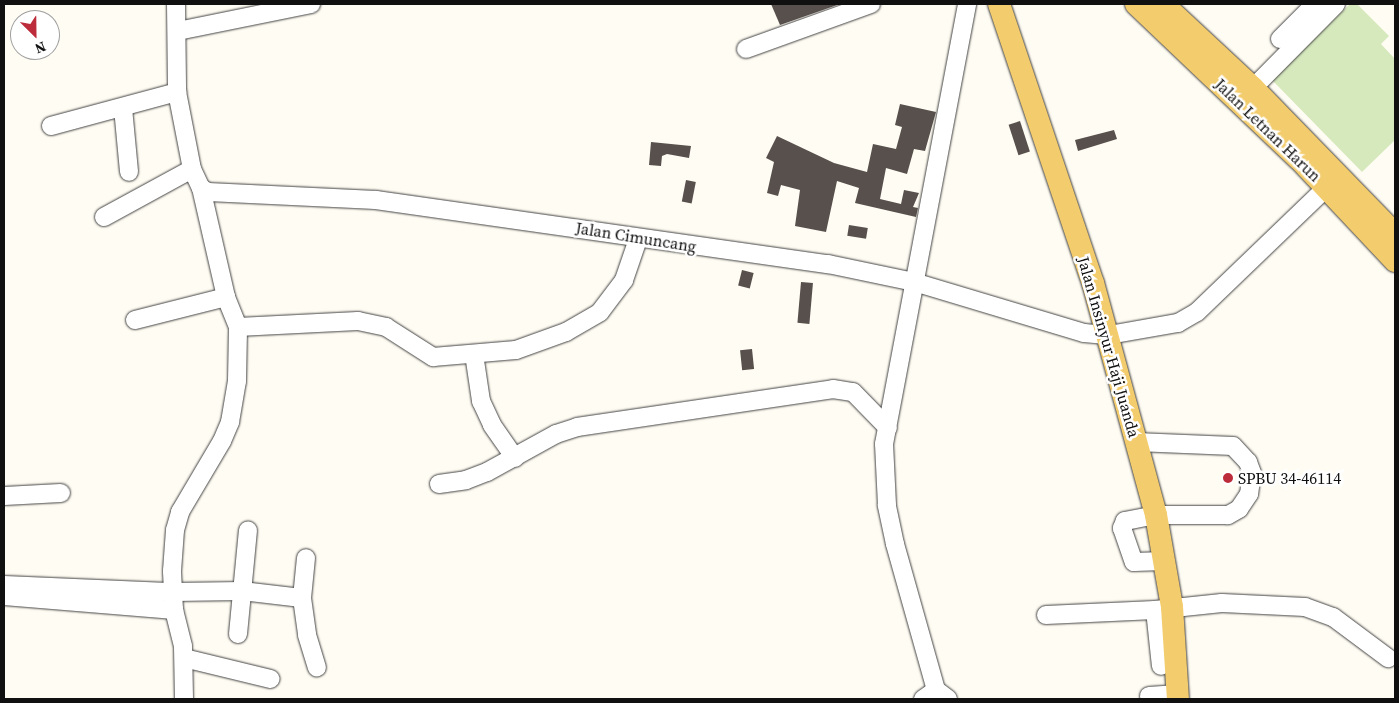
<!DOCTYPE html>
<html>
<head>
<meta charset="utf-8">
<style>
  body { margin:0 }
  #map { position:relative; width:1399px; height:703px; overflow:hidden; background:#fffcf3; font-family:"Source Serif 4",serif }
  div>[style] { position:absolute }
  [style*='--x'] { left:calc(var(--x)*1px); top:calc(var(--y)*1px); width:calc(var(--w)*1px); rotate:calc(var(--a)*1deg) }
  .green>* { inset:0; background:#d6e9bd }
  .building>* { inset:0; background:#58504c; transform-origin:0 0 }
  .roads { filter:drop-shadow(0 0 1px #434343) drop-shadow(0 0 1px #434343) }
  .minor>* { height:18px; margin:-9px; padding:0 9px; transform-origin:9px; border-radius:9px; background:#fff }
  .major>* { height:22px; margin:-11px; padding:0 11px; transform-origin:11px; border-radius:11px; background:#f3cc6e }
  .dots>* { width:14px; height:14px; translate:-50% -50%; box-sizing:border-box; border:2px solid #fff; border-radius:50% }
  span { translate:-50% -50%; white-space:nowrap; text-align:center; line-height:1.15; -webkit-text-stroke:5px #fff; paint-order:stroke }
  .street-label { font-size:16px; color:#101010 }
  .poi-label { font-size:16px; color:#101010 }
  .left { translate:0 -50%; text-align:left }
  .frame { position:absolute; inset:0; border:5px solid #101010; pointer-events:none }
  .north { position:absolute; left:10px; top:10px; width:50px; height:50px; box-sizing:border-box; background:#fff; border:1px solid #9f9f9f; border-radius:50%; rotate:157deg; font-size:14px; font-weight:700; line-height:20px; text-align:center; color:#101010 }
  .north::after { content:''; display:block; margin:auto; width:18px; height:22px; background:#bc2c3a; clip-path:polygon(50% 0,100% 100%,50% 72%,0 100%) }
</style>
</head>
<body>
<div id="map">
  <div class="green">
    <i style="clip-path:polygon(1350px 4px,1357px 4px,1389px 36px,1381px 44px,1395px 59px,1395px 140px,1362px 172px,1272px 80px)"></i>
  </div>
  <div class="building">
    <i style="clip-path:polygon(771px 4px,840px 4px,780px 25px)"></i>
    <i style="clip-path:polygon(900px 104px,936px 112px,925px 151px,914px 149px,907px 174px,886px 168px,880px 199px,901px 204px,904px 190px,919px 193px,913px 207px,918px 208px,916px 217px,855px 203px,859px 188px,837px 181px,826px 232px,795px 226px,800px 190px,781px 185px,778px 196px,767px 193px,774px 162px,766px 158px,777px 136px,834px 163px,867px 172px,873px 144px,896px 149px,902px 127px,895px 125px)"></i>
    <i style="left:1020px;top:121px;width:32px;height:12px;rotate:72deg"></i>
    <i style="clip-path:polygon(1114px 130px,1117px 139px,1078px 151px,1075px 140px)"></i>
    <i style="clip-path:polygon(651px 142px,691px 146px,689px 158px,667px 154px,662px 156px,661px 166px,649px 165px)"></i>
    <i style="left:686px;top:180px;width:10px;height:22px;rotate:11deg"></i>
    <i style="left:849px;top:225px;width:19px;height:11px;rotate:9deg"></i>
    <i style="left:742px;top:270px;width:12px;height:16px;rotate:14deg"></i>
    <i style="left:801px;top:282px;width:12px;height:41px;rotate:5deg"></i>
    <i style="left:752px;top:349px;width:20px;height:12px;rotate:84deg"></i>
  </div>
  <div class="roads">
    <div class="minor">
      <i style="--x:176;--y:4;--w:88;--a:89.3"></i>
      <i style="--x:177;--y:92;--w:78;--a:79"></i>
      <i style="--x:192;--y:169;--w:21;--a:65"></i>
      <i style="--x:201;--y:188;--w:8;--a:30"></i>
      <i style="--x:208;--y:192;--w:168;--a:2.7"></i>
      <i style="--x:376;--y:200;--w:457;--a:8.1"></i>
      <i style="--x:828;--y:264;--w:88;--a:11.8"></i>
      <i style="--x:914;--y:282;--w:177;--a:16.7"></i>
      <i style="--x:1084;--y:333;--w:25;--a:5"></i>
      <i style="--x:1109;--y:335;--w:70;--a:-9.9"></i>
      <i style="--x:1178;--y:323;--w:22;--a:-30"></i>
      <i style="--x:1197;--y:312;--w:179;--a:-43.9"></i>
      <i style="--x:178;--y:31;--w:136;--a:-11.5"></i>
      <i style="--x:1280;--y:39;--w:49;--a:-45"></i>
      <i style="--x:746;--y:49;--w:133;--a:-19.8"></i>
      <i style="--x:1253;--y:88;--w:118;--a:-45.3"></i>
      <i style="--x:123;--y:108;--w:64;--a:84.6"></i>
      <i style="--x:51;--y:126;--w:131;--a:-15.1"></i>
      <i style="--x:104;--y:217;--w:100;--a:-28.6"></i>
      <i style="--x:135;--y:320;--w:94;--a:-14.2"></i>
      <i style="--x:238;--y:327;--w:120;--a:-2.9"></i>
      <i style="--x:358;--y:321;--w:29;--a:12"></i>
      <i style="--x:386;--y:327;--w:56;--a:32.6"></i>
      <i style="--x:433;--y:357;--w:83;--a:-4.8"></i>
      <i style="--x:516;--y:350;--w:53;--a:-19.8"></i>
      <i style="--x:566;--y:332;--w:39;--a:-30"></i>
      <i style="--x:600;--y:312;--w:40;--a:-53"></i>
      <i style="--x:624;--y:280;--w:43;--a:-71.1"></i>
      <i style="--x:474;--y:354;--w:48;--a:81.5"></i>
      <i style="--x:481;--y:401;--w:26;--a:65"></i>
      <i style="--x:492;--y:425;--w:40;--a:55.1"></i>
      <i style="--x:1136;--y:442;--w:97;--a:2.4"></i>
      <i style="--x:1233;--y:446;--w:22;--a:47"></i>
      <i style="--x:1248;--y:462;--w:12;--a:70"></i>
      <i style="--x:1252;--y:473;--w:21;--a:98"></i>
      <i style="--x:1249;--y:494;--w:18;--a:124"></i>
      <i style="--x:1239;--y:509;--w:13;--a:151"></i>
      <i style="--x:1228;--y:515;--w:72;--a:180"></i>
      <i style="--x:1156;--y:515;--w:32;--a:169"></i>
      <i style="--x:1125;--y:521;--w:8;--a:113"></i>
      <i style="--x:1122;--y:528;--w:36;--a:71"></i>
      <i style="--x:1134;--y:562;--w:30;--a:-2"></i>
      <i style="--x:439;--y:484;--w:27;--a:-8"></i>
      <i style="--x:466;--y:480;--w:22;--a:-21"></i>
      <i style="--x:487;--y:472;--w:79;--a:-28.8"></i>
      <i style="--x:556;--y:434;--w:22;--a:-18"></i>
      <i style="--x:577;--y:427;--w:259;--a:-8.4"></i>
      <i style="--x:833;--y:389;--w:20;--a:9"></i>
      <i style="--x:853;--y:392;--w:50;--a:45.8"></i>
      <i style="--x:4;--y:496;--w:57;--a:-3"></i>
      <i style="--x:4;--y:585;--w:170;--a:2.4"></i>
      <i style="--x:174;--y:592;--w:68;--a:-0.8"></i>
      <i style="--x:242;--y:591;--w:60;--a:6.7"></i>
      <i style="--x:302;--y:598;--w:37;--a:82"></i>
      <i style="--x:307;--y:635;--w:34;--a:73"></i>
      <i style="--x:4;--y:596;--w:171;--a:4.7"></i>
      <i style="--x:302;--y:598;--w:40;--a:-84.3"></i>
      <i style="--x:1155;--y:610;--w:56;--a:83.9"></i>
      <i style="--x:1046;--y:615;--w:109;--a:-2.6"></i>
      <i style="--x:1155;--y:610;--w:67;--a:-6"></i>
      <i style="--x:1222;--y:603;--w:83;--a:2.8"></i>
      <i style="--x:1305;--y:607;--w:30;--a:20"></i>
      <i style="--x:1333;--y:617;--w:69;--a:36.7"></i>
      <i style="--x:238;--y:634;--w:104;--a:-84.5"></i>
      <i style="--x:184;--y:658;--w:89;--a:13.6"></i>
      <i style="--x:1149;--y:696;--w:29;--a:-4"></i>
      <i style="--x:184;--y:699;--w:53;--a:-91.1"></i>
      <i style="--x:183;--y:646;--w:37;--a:-104"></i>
      <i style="--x:174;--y:610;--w:39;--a:-93"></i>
      <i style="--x:172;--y:571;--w:41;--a:-85.8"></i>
      <i style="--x:175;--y:530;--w:19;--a:-74"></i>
      <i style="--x:180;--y:512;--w:82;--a:-59.4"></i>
      <i style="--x:222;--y:441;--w:21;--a:-67"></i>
      <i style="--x:230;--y:422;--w:42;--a:-80.3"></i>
      <i style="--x:237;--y:381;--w:54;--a:-88.9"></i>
      <i style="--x:238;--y:327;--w:32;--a:-112"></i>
      <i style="--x:226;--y:297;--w:112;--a:-102.9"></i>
      <i style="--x:923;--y:699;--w:16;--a:-35"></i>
      <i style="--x:948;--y:699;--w:15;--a:-143"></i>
      <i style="--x:936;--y:690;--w:152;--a:-105.7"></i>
      <i style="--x:895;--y:544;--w:40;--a:-102"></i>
      <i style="--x:887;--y:505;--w:61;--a:-92.8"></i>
      <i style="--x:884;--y:444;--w:448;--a:-79.3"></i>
    </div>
    <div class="major">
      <i style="--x:999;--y:4;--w:294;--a:71.4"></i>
      <i style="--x:1093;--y:283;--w:240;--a:74.8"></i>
      <i style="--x:1156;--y:515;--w:93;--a:80.1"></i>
      <i style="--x:1172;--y:607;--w:92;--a:86.3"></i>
      <i style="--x:1136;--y:4;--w:225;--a:43.6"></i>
      <i style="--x:1299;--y:159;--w:140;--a:46.7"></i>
      <i style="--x:1163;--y:4;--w:123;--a:43"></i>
      <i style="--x:1253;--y:88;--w:204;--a:45.8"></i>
    </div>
  </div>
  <div class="dots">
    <i style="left:1228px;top:478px;background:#bc2c3a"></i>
  </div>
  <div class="street-label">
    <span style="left:1268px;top:130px;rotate:44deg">Jalan Letnan Harun</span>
    <span style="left:636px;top:237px;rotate:9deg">Jalan Cimuncang</span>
    <span style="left:1109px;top:347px;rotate:74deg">Jalan Insinyur Haji Juanda</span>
  </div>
  <div class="poi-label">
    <span class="left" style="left:1238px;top:478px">SPBU 34-46114</span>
  </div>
  <div class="frame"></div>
  <div class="north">N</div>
</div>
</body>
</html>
